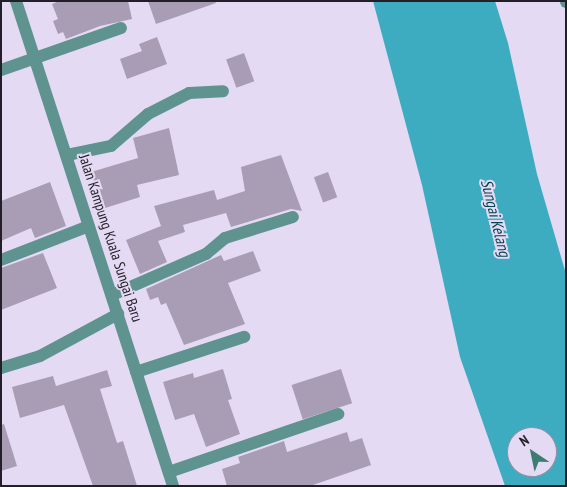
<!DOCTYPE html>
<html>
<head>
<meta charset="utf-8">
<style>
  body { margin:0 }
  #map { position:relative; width:567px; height:487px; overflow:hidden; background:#e5daf3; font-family:"PT Sans Narrow",sans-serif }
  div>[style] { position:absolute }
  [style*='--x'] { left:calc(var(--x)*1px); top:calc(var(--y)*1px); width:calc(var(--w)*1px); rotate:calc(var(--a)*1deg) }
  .water>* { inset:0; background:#3eacc0 }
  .building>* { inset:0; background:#a89db5; transform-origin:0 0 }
  .minor>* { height:12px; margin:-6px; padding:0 6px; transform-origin:6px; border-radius:6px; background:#5e938f }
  span { translate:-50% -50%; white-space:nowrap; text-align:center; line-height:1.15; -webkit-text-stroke:4px #e5daf3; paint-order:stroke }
  .street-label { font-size:15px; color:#231f28 }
  .water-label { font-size:16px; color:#00444e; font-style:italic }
  .frame { position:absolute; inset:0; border:2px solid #231f28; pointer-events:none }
  .north { position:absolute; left:507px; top:427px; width:50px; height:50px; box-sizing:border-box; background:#e5daf3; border:1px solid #978fa2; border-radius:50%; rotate:326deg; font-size:14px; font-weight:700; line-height:20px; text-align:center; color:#231f28 }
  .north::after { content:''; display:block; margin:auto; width:18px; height:22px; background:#3b7e71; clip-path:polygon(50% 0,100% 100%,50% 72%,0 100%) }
</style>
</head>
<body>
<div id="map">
  <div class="water">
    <i style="clip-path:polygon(evenodd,373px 1px,495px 1px,508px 43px,537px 174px,566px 274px,566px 486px,505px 486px,460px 357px,422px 185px,373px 1px,517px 437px,547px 437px,547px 467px,517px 467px,517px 437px)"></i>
  </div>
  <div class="building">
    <i style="clip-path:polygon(59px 1px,128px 1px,132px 19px,100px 26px,66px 39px,63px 32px,58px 34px,53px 21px,58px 19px,52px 4px)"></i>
    <i style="clip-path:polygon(148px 1px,215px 1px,216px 3px,156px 24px)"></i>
    <i style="clip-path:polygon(157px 37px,167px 64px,127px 79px,120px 59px,142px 51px,139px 44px)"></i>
    <i style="left:244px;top:53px;width:30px;height:19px;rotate:70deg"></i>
    <i style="clip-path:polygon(169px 128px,179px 175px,137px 185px,140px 197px,102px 209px,91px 172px,138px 158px,133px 138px)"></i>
    <i style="clip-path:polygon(281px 155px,302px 211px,291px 209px,231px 227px,226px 213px,183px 225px,185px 232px,158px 241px,167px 262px,140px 274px,126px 240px,161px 226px,154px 206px,214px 190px,217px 200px,245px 191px,241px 167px)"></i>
    <i style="left:328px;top:172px;width:27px;height:15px;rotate:70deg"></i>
    <i style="clip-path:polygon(50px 182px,66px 226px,35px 238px,31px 228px,1px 241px,1px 201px)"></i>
    <i style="clip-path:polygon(253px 251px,261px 271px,228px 283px,245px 324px,184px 345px,166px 303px,161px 305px,158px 297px,150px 300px,146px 289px,221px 255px,224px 261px)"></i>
    <i style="clip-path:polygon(43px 253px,57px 288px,1px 310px,1px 268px)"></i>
    <i style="clip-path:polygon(223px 369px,232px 399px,228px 400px,240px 434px,206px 447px,194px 414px,175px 420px,163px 382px,193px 373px,194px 378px)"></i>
    <i style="left:341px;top:369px;width:36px;height:52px;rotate:72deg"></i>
    <i style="clip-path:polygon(107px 370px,112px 386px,100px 389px,117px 443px,123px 441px,137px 486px,93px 486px,64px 405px,20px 418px,12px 387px,53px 376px,56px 386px)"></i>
    <i style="clip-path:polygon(4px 424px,17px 466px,1px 471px,1px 425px)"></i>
    <i style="clip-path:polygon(347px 432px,350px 442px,362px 438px,371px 465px,310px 486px,227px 486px,222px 469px,240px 463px,238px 457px,284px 441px,287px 452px)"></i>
  </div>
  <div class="minor">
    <i style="--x:16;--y:1;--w:510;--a:72.06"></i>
    <i style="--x:566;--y:1;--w:1;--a:90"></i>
    <i style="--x:1;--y:70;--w:127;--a:-19.3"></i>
    <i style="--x:67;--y:155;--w:45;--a:-11.6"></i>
    <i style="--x:111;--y:146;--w:49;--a:-40.9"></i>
    <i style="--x:148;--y:114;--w:46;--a:-27.1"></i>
    <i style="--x:189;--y:93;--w:34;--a:-3"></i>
    <i style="--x:1;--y:260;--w:94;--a:-21.1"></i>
    <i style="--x:112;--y:295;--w:103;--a:-23.6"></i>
    <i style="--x:206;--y:254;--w:25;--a:-40"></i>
    <i style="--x:225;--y:238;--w:71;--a:-17.2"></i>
    <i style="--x:1;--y:368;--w:41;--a:-17.1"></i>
    <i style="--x:40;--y:356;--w:89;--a:-28.3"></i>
    <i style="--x:136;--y:372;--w:114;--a:-18"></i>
    <i style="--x:169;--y:472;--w:179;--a:-18.9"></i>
  </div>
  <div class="street-label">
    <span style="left:111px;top:238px;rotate:72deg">Jalan Kampung Kuala Sungai Baru</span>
  </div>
  <div class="water-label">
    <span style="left:496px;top:218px;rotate:76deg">Sungai Kelang</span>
  </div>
  <div class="frame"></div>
  <div class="north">N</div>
</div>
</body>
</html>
